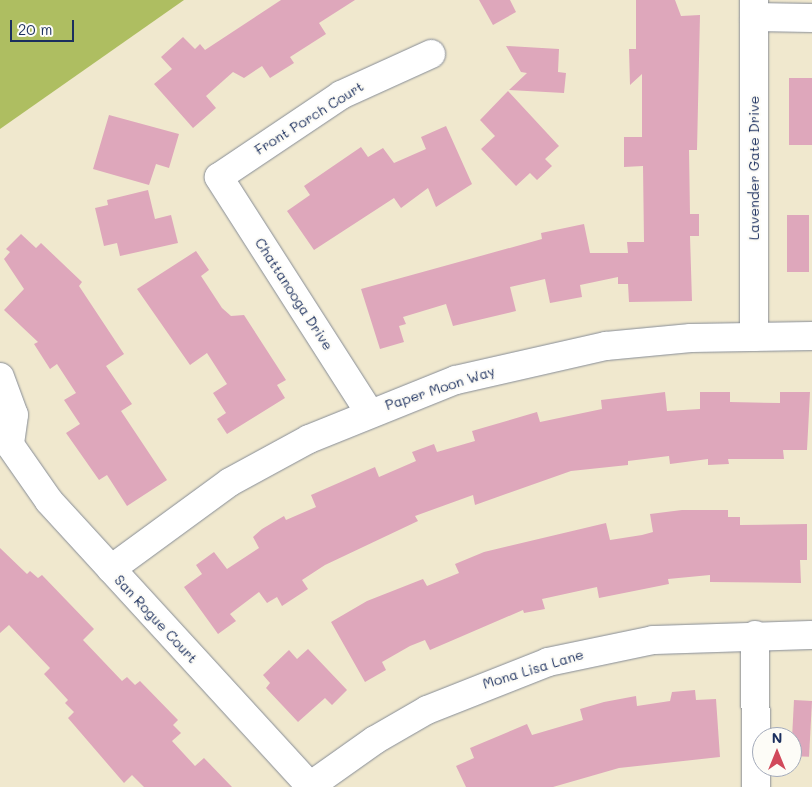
<!DOCTYPE html>
<html>
<head>
<meta charset="utf-8">
<style>
  body { margin:0 }
  #map { position:relative; width:812px; height:787px; overflow:hidden; background:#f0e8ce; font-family:Mali,sans-serif }
  div>[style] { position:absolute }
  [style*='--x'] { left:calc(var(--x)*1px); top:calc(var(--y)*1px); width:calc(var(--w)*1px); rotate:calc(var(--a)*1deg) }
  .green>* { inset:0; background:#aebe61 }
  .building>* { inset:0; background:#dea7bb; transform-origin:0 0 }
  .roads { filter:drop-shadow(0 0 1px #868c96) drop-shadow(0 0 1px #868c96) }
  .minor>* { height:28px; margin:-14px; padding:0 14px; transform-origin:14px; border-radius:14px; background:#fff }
  span { translate:-50% -50%; white-space:nowrap; text-align:center; line-height:1.15; -webkit-text-stroke:4.5px #fdfcf7; paint-order:stroke }
  .street-label { font-size:14px; color:#1b2f5e }
  .north { position:absolute; left:752px; top:727px; width:50px; height:50px; box-sizing:border-box; background:#fdfcf7; border:1px solid #a3aaba; border-radius:50%; rotate:0deg; font-size:14px; font-weight:700; line-height:20px; text-align:center; color:#1b2f5e }
  .north::after { content:''; display:block; margin:auto; width:18px; height:22px; background:#d1495b; clip-path:polygon(50% 0,100% 100%,50% 72%,0 100%) }
  .scale { position:absolute; left:10px; top:20px; width:64px; height:22px; box-sizing:border-box; border:2px solid #1b2f5e; border-top:0; padding-left:6px; font-size:15px; line-height:18px; white-space:nowrap; color:#1b2f5e; -webkit-text-stroke:4px #fdfcf7; paint-order:stroke }
</style>
</head>
<body>
<div id="map">
  <div class="green">
    <i style="clip-path:polygon(0 0,184px 0,0 129px)"></i>
  </div>
  <div class="building">
    <i style="clip-path:polygon(281px 0,355px 0,319px 23px,326px 34px,290px 57px,294px 63px,270px 78px,262px 66px,244px 78px,233px 72px,206px 96px,216px 108px,193px 128px,154px 84px,172px 69px,161px 57px,183px 37px,195px 49px,200px 44px,205px 50px)"></i>
    <i style="clip-path:polygon(479px 0,510px 0,516px 12px,493px 25px)"></i>
    <i style="clip-path:polygon(636px 0,675px 0,681px 16px,700px 15px,697px 150px,689px 150px,690px 214px,699px 214px,699px 236px,690px 236px,692px 301px,629px 302px,628px 284px,618px 284px,618px 277px,580px 285px,582px 297px,550px 303px,545px 279px,510px 287px,516px 311px,453px 326px,446px 304px,403px 317px,406px 324px,399px 326px,404px 342px,380px 349px,361px 289px,542px 239px,541px 233px,584px 224px,590px 253px,628px 253px,627px 242px,644px 242px,643px 166px,624px 167px,624px 137px,642px 137px,642px 74px,630px 85px,629px 49px,636px 49px)"></i>
    <i style="clip-path:polygon(506px 46px,559px 49px,558px 72px,566px 73px,564px 93px,509px 90px,527px 73px,521px 72px)"></i>
    <i style="left:789px;top:78px;width:23px;height:67px"></i>
    <i style="clip-path:polygon(508px 91px,559px 146px,545px 159px,552px 166px,537px 180px,530px 173px,516px 186px,481px 149px,495px 136px,480px 120px)"></i>
    <i style="clip-path:polygon(109px 115px,179px 134px,169px 168px,156px 164px,149px 185px,93px 169px)"></i>
    <i style="clip-path:polygon(446px 126px,472px 184px,436px 207px,428px 188px,401px 208px,394px 198px,314px 250px,287px 211px,310px 195px,304px 186px,361px 147px,368px 157px,383px 148px,394px 163px,426px 149px,421px 137px)"></i>
    <i style="clip-path:polygon(148px 190px,155px 219px,171px 215px,178px 243px,120px 256px,117px 243px,104px 246px,95px 208px,108px 205px,107px 200px)"></i>
    <i style="left:787px;top:215px;width:22px;height:57px"></i>
    <i style="clip-path:polygon(21px 234px,36px 248px,41px 243px,82px 282px,79px 286px,124px 354px,106px 366px,132px 404px,121px 411px,167px 480px,127px 506px,107px 475px,99px 480px,66px 433px,80px 424px,64px 400px,76px 393px,57px 364px,50px 369px,34px 344px,38px 342px,4px 310px,24px 289px,4px 259px,10px 252px,6px 249px)"></i>
    <i style="clip-path:polygon(196px 251px,209px 270px,201px 276px,222px 308px,231px 316px,244px 315px,286px 380px,277px 385px,285px 398px,227px 434px,217px 419px,226px 413px,213px 393px,227px 384px,207px 353px,190px 365px,137px 289px)"></i>
    <i style="clip-path:polygon(665px 392px,667px 411px,700px 409px,700px 392px,730px 392px,730px 402px,780px 403px,780px 392px,810px 392px,807px 450px,783px 450px,784px 459px,728px 459px,729px 464px,708px 465px,708px 459px,670px 464px,669px 456px,628px 461px,628px 465px,571px 471px,475px 505px,473px 495px,415px 516px,418px 521px,325px 565px,302px 580px,308px 589px,282px 606px,277px 597px,267px 603px,259px 592px,230px 614px,236px 621px,218px 634px,184px 587px,202px 574px,196px 565px,214px 552px,227px 569px,259px 548px,253px 537px,262px 529px,284px 516px,286px 520px,316px 507px,311px 495px,375px 467px,379px 477px,416px 461px,412px 452px,434px 444px,437px 452px,475px 441px,472px 431px,537px 412px,540px 422px,602px 409px,601px 400px)"></i>
    <i style="clip-path:polygon(682px 510px,728px 510px,728px 517px,740px 517px,740px 525px,807px 524px,807px 560px,800px 560px,801px 583px,710px 582px,710px 575px,668px 579px,669px 584px,599px 598px,597px 587px,542px 599px,545px 609px,524px 613px,523px 610px,430px 650px,425px 640px,410px 646px,382px 662px,386px 670px,365px 682px,331px 622px,367px 601px,423px 579px,427px 586px,459px 573px,455px 564px,484px 552px,606px 523px,610px 540px,642px 535px,653px 532px,650px 514px)"></i>
    <i style="clip-path:polygon(0 548px,27px 574px,30px 571px,38px 578px,42px 575px,94px 629px,83px 640px,122px 681px,127px 677px,135px 685px,140px 681px,178px 720px,173px 725px,181px 733px,172px 741px,195px 766px,204px 758px,232px 787px,144px 787px,132px 775px,124px 783px,68px 718px,74px 712px,65px 703px,68px 700px,44px 674px,50px 668px,9px 625px,0 633px)"></i>
    <i style="clip-path:polygon(308px 649px,347px 690px,332px 705px,325px 698px,298px 722px,266px 688px,270px 683px,263px 675px,289px 650px,297px 659px)"></i>
    <i style="clip-path:polygon(695px 690px,696px 700px,716px 699px,720px 757px,619px 768px,553px 787px,466px 787px,456px 766px,474px 758px,470px 748px,527px 724px,532px 735px,583px 720px,580px 709px,604px 702px,636px 696px,637px 706px,670px 701px,672px 692px)"></i>
    <i style="left:794px;top:700px;width:18px;height:56px;rotate:3deg"></i>
  </div>
  <div class="roads">
    <div class="minor">
      <i style="--x:754;--y:0;--w:337;--a:90"></i>
      <i style="--x:754;--y:17;--w:58;--a:1"></i>
      <i style="--x:0;--y:377;--w:40;--a:69.8"></i>
      <i style="--x:14;--y:415;--w:30;--a:98"></i>
      <i style="--x:10;--y:445;--w:68;--a:55.1"></i>
      <i style="--x:49;--y:501;--w:386;--a:47.5"></i>
      <i style="--x:310;--y:786;--w:80;--a:-35.3"></i>
      <i style="--x:375;--y:740;--w:60;--a:-30"></i>
      <i style="--x:427;--y:710;--w:130;--a:-21.6"></i>
      <i style="--x:548;--y:662;--w:107;--a:-11.8"></i>
      <i style="--x:653;--y:640;--w:159;--a:-1.8"></i>
      <i style="--x:369;--y:412;--w:279;--a:-122.6"></i>
      <i style="--x:219;--y:177;--w:147;--a:-33.9"></i>
      <i style="--x:341;--y:95;--w:99;--a:-24.5"></i>
      <i style="--x:111;--y:569;--w:147;--a:-36.2"></i>
      <i style="--x:230;--y:482;--w:90;--a:-28.6"></i>
      <i style="--x:309;--y:439;--w:158;--a:-21.9"></i>
      <i style="--x:456;--y:380;--w:154;--a:-12.8"></i>
      <i style="--x:606;--y:346;--w:85;--a:-5.4"></i>
      <i style="--x:691;--y:338;--w:121;--a:-0.9"></i>
      <i style="--x:755;--y:635;--w:152;--a:89.6"></i>
    </div>
  </div>
  <div class="street-label">
    <span style="left:309px;top:118px;rotate:-32deg">Front Porch Court</span>
    <span style="left:754px;top:168px;rotate:-90deg">Lavender Gate Drive</span>
    <span style="left:294px;top:294px;rotate:57deg">Chattanooga Drive</span>
    <span style="left:440px;top:388px;rotate:-18deg">Paper Moon Way</span>
    <span style="left:156px;top:619px;rotate:47deg">San Rogue Court</span>
    <span style="left:533px;top:669px;rotate:-17deg">Mona Lisa Lane</span>
  </div>
  <div class="north">N</div>
  <div class="scale">20 m</div>
</div>
</body>
</html>
